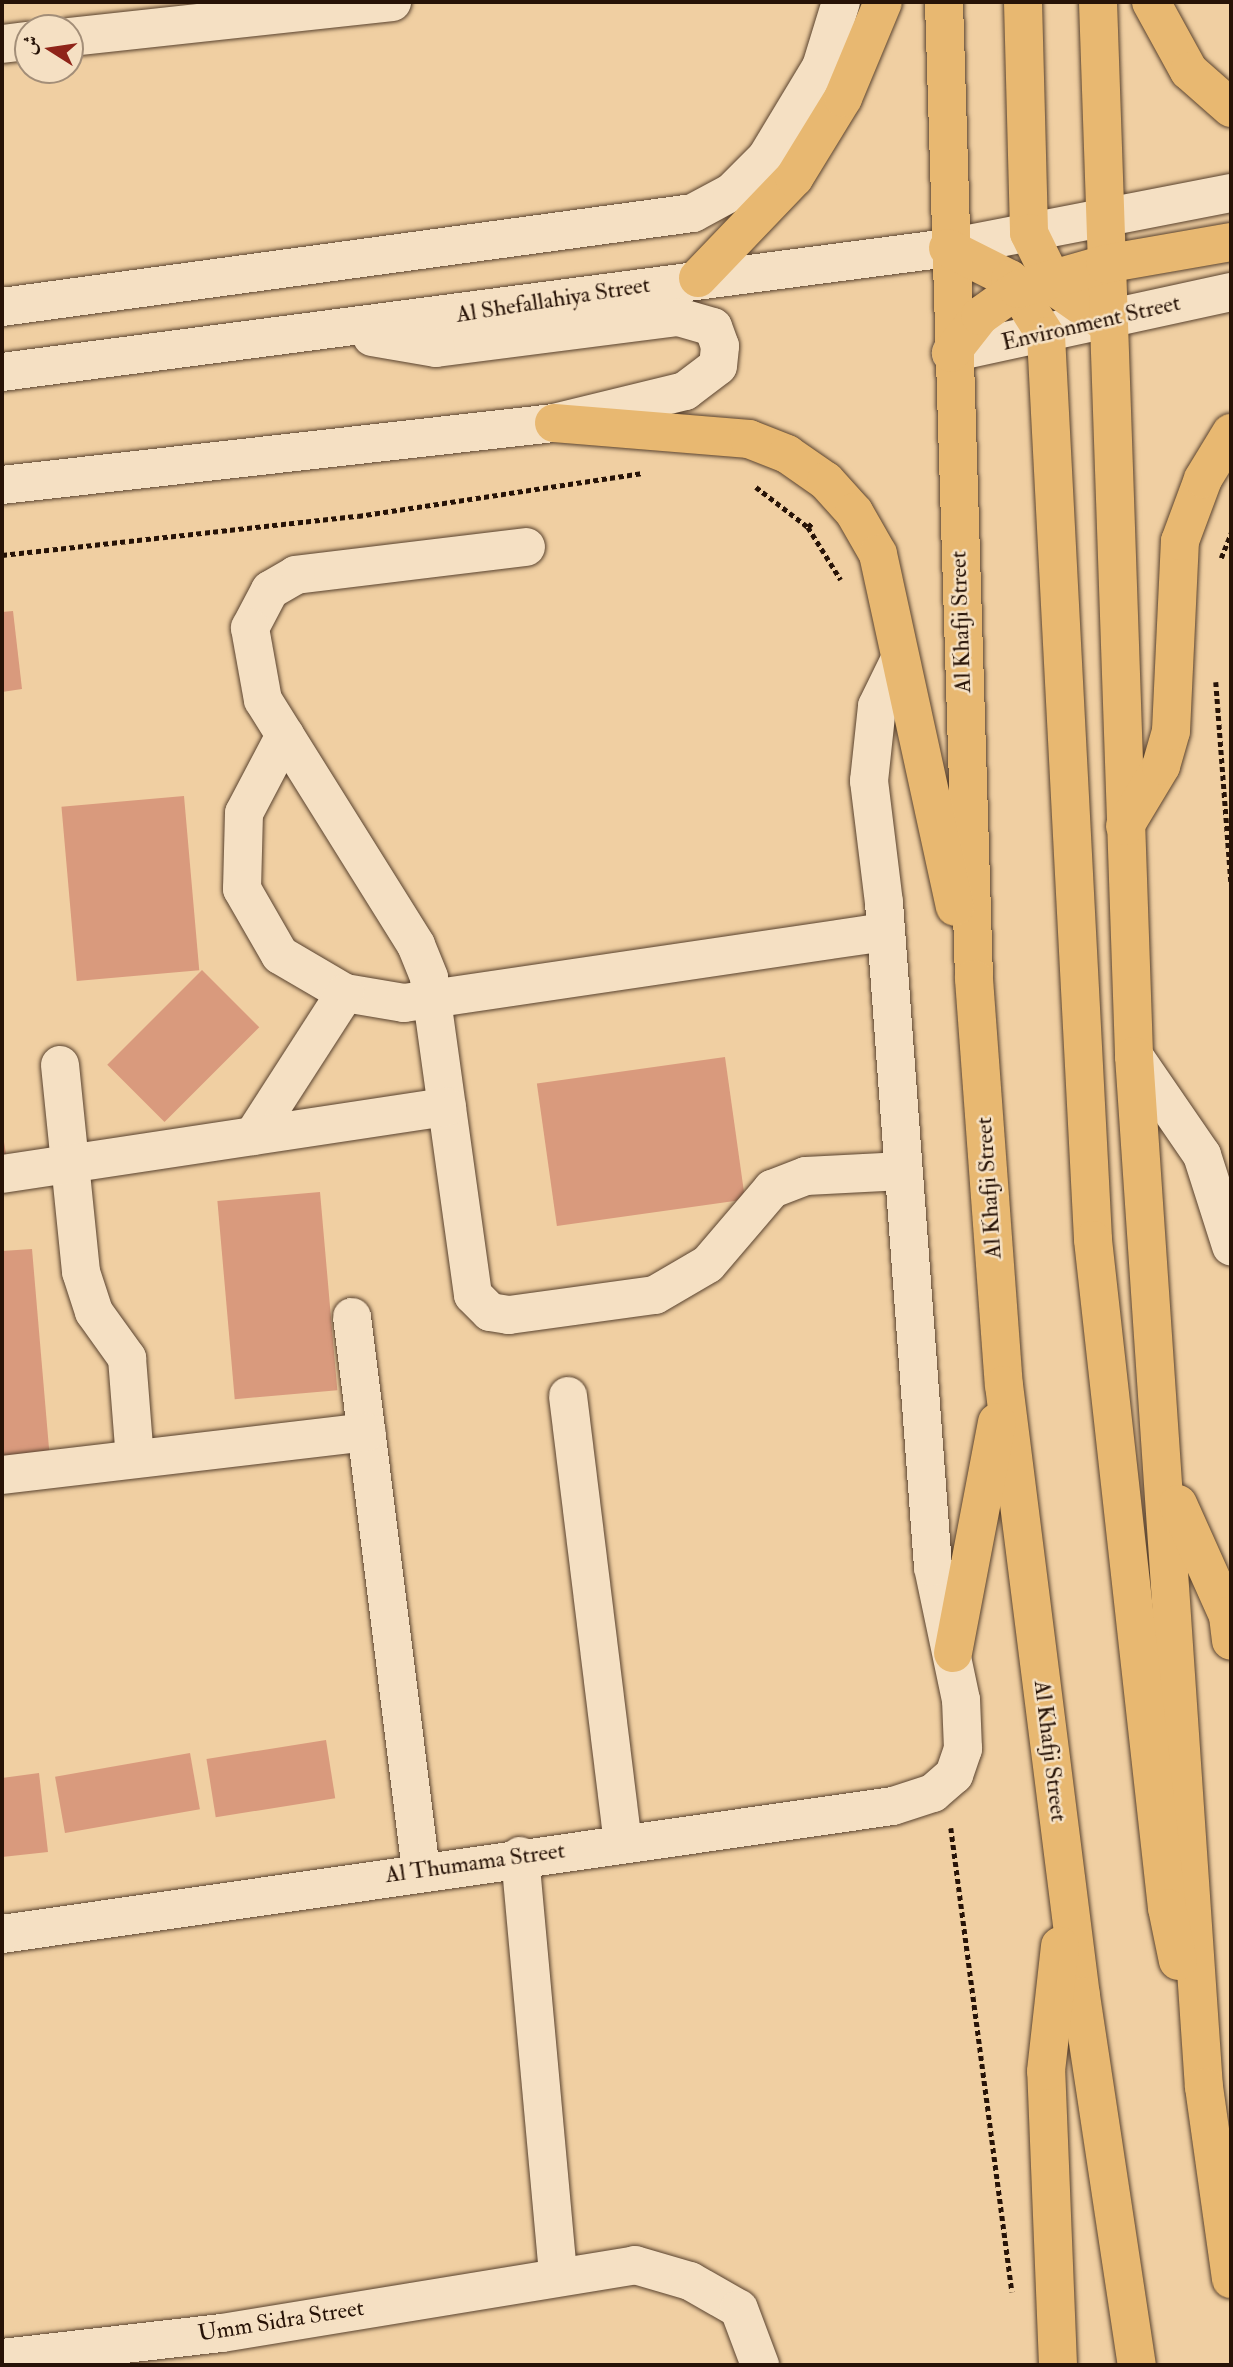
<!DOCTYPE html>
<html>
<head>
<meta charset="utf-8">
<style>
  body { margin:0 }
  #map { position:relative; width:1233px; height:2367px; overflow:hidden; background:#f0cfa2; font-family:"IM FELL Double Pica",Amiri,serif }
  div>[style] { position:absolute }
  [style*='--x'] { left:calc(var(--x)*1px); top:calc(var(--y)*1px); width:calc(var(--w)*1px); rotate:calc(var(--a)*1deg) }
  .building>* { inset:0; background:#d99a7d; transform-origin:0 0 }
  .path>* { height:4.5px; margin-top:-2.25px; transform-origin:0; background:repeating-linear-gradient(90deg,#271307 0 5px,transparent 0 8.5px) }
  .roads { filter:drop-shadow(0 0 2px #59422e) drop-shadow(0 0 2px #59422e) }
  .minor>* { height:38px; margin:-19px; padding:0 19px; transform-origin:19px; border-radius:19px; background:#f5e0c3 }
  .highway>* { height:38px; margin:-19px; padding:0 19px; transform-origin:19px; border-radius:19px; background:#e8b871 }
  span { translate:-50% -50%; white-space:nowrap; text-align:center; line-height:1.15; -webkit-text-stroke:5px #f5e0c3; paint-order:stroke }
  .street-label { font-size:23px; color:#271307 }
  .frame { position:absolute; inset:0; border:4px solid #271307; pointer-events:none }
  .north { position:absolute; left:14px; top:14px; width:70px; height:70px; box-sizing:border-box; background:#f5e0c3; border:2px solid #a38e78; border-radius:50%; rotate:282deg; font-size:19px; font-weight:700; line-height:28px; text-align:center; color:#271307 }
  .north::after { content:''; display:block; margin:auto; width:24px; height:32px; background:#8f2418; clip-path:polygon(50% 0,100% 100%,50% 72%,0 100%) }
</style>
</head>
<body>
<div id="map">
  <div class="building">
    <i style="clip-path:polygon(13px 611px,22px 689px,2px 692px,2px 612px)"></i>
    <i style="left:184px;top:796px;width:175px;height:123px;rotate:85deg"></i>
    <i style="left:202px;top:970px;width:81px;height:134px;rotate:45deg"></i>
    <i style="left:725px;top:1057px;width:144px;height:190px;rotate:82deg"></i>
    <i style="clip-path:polygon(2px 1130px,6px 1154px,2px 1154px)"></i>
    <i style="left:320px;top:1192px;width:199px;height:103px;rotate:85deg"></i>
    <i style="clip-path:polygon(32px 1249px,50px 1460px,2px 1464px,2px 1251px)"></i>
    <i style="left:326px;top:1740px;width:59px;height:121px;rotate:81deg"></i>
    <i style="left:190px;top:1753px;width:57px;height:137px;rotate:80deg"></i>
    <i style="clip-path:polygon(39px 1773px,48px 1852px,2px 1857px,2px 1778px)"></i>
  </div>
  <div class="path">
    <i style="--x:756;--y:487;--w:66;--a:37.6"></i>
    <i style="--x:808;--y:527;--w:6;--a:-45"></i>
    <i style="--x:808;--y:527;--w:62;--a:58.1"></i>
    <i style="--x:2;--y:555;--w:358;--a:-6.3"></i>
    <i style="--x:358;--y:516;--w:288;--a:-8.6"></i>
    <i style="--x:1221;--y:558;--w:27;--a:-68"></i>
    <i style="--x:1216;--y:682;--w:202;--a:85.7"></i>
    <i style="--x:951;--y:1828;--w:468;--a:82.5"></i>
  </div>
  <div class="roads">
    <div class="minor">
      <i style="--x:70;--y:37;--w:324;--a:-6.2"></i>
      <i style="--x:2;--y:44;--w:26;--a:-7"></i>
      <i style="--x:2;--y:307;--w:697;--a:-7.75"></i>
      <i style="--x:693;--y:213;--w:44;--a:-28.3"></i>
      <i style="--x:732;--y:192;--w:48;--a:-45"></i>
      <i style="--x:766;--y:158;--w:106;--a:-58.9"></i>
      <i style="--x:821;--y:67;--w:68;--a:-72.9"></i>
      <i style="--x:951;--y:353;--w:287;--a:-12.3"></i>
      <i style="--x:2;--y:372;--w:954;--a:-7.47"></i>
      <i style="--x:948;--y:248;--w:288;--a:-11"></i>
      <i style="--x:2;--y:485;--w:555;--a:-6.41"></i>
      <i style="--x:554;--y:423;--w:135;--a:-13.7"></i>
      <i style="--x:685;--y:391;--w:41;--a:-37.1"></i>
      <i style="--x:718;--y:366;--w:20;--a:-84"></i>
      <i style="--x:720;--y:346;--w:20;--a:-110"></i>
      <i style="--x:713;--y:327;--w:36;--a:-164"></i>
      <i style="--x:678;--y:317;--w:244;--a:172.7"></i>
      <i style="--x:436;--y:348;--w:65;--a:-170.2"></i>
      <i style="--x:526;--y:547;--w:232;--a:173.1"></i>
      <i style="--x:296;--y:575;--w:30;--a:150"></i>
      <i style="--x:270;--y:590;--w:43;--a:117.8"></i>
      <i style="--x:250;--y:628;--w:73;--a:79.8"></i>
      <i style="--x:263;--y:700;--w:289;--a:58"></i>
      <i style="--x:416;--y:945;--w:35;--a:68"></i>
      <i style="--x:429;--y:978;--w:320;--a:82.1"></i>
      <i style="--x:473;--y:1295;--w:24;--a:45"></i>
      <i style="--x:490;--y:1312;--w:19;--a:9"></i>
      <i style="--x:509;--y:1315;--w:147;--a:-7.8"></i>
      <i style="--x:655;--y:1295;--w:61;--a:-30.3"></i>
      <i style="--x:708;--y:1264;--w:99;--a:-49.5"></i>
      <i style="--x:772;--y:1189;--w:36;--a:-21"></i>
      <i style="--x:806;--y:1176;--w:97;--a:-3"></i>
      <i style="--x:285;--y:735;--w:88;--a:117.7"></i>
      <i style="--x:244;--y:813;--w:76;--a:91.5"></i>
      <i style="--x:242;--y:889;--w:76;--a:60.1"></i>
      <i style="--x:280;--y:955;--w:75;--a:30.3"></i>
      <i style="--x:345;--y:993;--w:60;--a:9.6"></i>
      <i style="--x:404;--y:1003;--w:487;--a:-8.4"></i>
      <i style="--x:1134;--y:1056;--w:120;--a:55.5"></i>
      <i style="--x:1202;--y:1155;--w:96;--a:72.3"></i>
      <i style="--x:60;--y:1065;--w:208;--a:84.2"></i>
      <i style="--x:81;--y:1272;--w:42;--a:72"></i>
      <i style="--x:94;--y:1312;--w:57;--a:54.3"></i>
      <i style="--x:127;--y:1358;--w:101;--a:85.5"></i>
      <i style="--x:253;--y:1136;--w:170;--a:-57.2"></i>
      <i style="--x:2;--y:1174;--w:450;--a:-8.6"></i>
      <i style="--x:352;--y:1317;--w:558;--a:82.9"></i>
      <i style="--x:568;--y:1396;--w:449;--a:83"></i>
      <i style="--x:2;--y:1475;--w:367;--a:-6.7"></i>
      <i style="--x:520;--y:1856;--w:419;--a:84.8"></i>
      <i style="--x:2;--y:1934;--w:900;--a:-8.18"></i>
      <i style="--x:893;--y:1806;--w:42;--a:-18"></i>
      <i style="--x:933;--y:1793;--w:28;--a:-41"></i>
      <i style="--x:954;--y:1775;--w:28;--a:-71"></i>
      <i style="--x:963;--y:1749;--w:49;--a:-92.3"></i>
      <i style="--x:961;--y:1700;--w:136;--a:-101.9"></i>
      <i style="--x:933;--y:1567;--w:666;--a:-94.22"></i>
      <i style="--x:884;--y:903;--w:123;--a:-97"></i>
      <i style="--x:869;--y:781;--w:75;--a:-83.9"></i>
      <i style="--x:877;--y:706;--w:52;--a:-63.9"></i>
      <i style="--x:2;--y:2358;--w:221;--a:-6.5"></i>
      <i style="--x:222;--y:2333;--w:419;--a:-9.3"></i>
      <i style="--x:635;--y:2265;--w:57;--a:16.2"></i>
      <i style="--x:690;--y:2281;--w:56;--a:29.7"></i>
      <i style="--x:739;--y:2309;--w:60;--a:69.4"></i>
    </div>
    <div class="highway">
      <i style="--x:944;--y:2;--w:977;--a:88.24"></i>
      <i style="--x:974;--y:979;--w:407;--a:85.8"></i>
      <i style="--x:1004;--y:1385;--w:616;--a:82.82"></i>
      <i style="--x:1081;--y:1996;--w:373;--a:81.4"></i>
      <i style="--x:1023;--y:2;--w:231;--a:88.5"></i>
      <i style="--x:1029;--y:233;--w:61;--a:63.9"></i>
      <i style="--x:1056;--y:288;--w:61;--a:35"></i>
      <i style="--x:1098;--y:2;--w:1055;--a:88.04"></i>
      <i style="--x:1134;--y:1056;--w:1033;--a:86.12"></i>
      <i style="--x:1204;--y:2087;--w:194;--a:82"></i>
      <i style="--x:1151;--y:2;--w:79;--a:61.2"></i>
      <i style="--x:1189;--y:71;--w:56;--a:41.4"></i>
      <i style="--x:948;--y:248;--w:69;--a:26.6"></i>
      <i style="--x:1010;--y:279;--w:67;--a:57.7"></i>
      <i style="--x:1046;--y:336;--w:905;--a:87.02"></i>
      <i style="--x:1093;--y:1240;--w:672;--a:83.68"></i>
      <i style="--x:1167;--y:1908;--w:54;--a:78.3"></i>
      <i style="--x:698;--y:278;--w:139;--a:-46.2"></i>
      <i style="--x:794;--y:178;--w:94;--a:-58.5"></i>
      <i style="--x:843;--y:98;--w:104;--a:-67.4"></i>
      <i style="--x:951;--y:353;--w:47;--a:-51.9"></i>
      <i style="--x:980;--y:316;--w:47;--a:-35.4"></i>
      <i style="--x:1018;--y:289;--w:91;--a:-16"></i>
      <i style="--x:1105;--y:264;--w:128;--a:-9.9"></i>
      <i style="--x:554;--y:423;--w:196;--a:4.7"></i>
      <i style="--x:749;--y:439;--w:41;--a:21.5"></i>
      <i style="--x:787;--y:454;--w:47;--a:34.7"></i>
      <i style="--x:826;--y:481;--w:42;--a:47.9"></i>
      <i style="--x:854;--y:512;--w:48;--a:60.3"></i>
      <i style="--x:878;--y:554;--w:361;--a:77.7"></i>
      <i style="--x:1125;--y:826;--w:70;--a:-59"></i>
      <i style="--x:1161;--y:766;--w:36;--a:-74"></i>
      <i style="--x:1171;--y:731;--w:190;--a:-87.3"></i>
      <i style="--x:1180;--y:541;--w:66;--a:-69.6"></i>
      <i style="--x:1203;--y:479;--w:54;--a:-58.7"></i>
      <i style="--x:1178;--y:1504;--w:123;--a:65.9"></i>
      <i style="--x:1228;--y:1616;--w:25;--a:83"></i>
      <i style="--x:953;--y:1653;--w:235;--a:-79.2"></i>
      <i style="--x:1058;--y:2365;--w:294;--a:-92.3"></i>
      <i style="--x:1046;--y:2071;--w:126;--a:-83.6"></i>
    </div>
  </div>
  <div class="street-label">
    <span style="left:553px;top:300px;rotate:-9deg">Al Shefallahiya Street</span>
    <span style="left:1091px;top:323px;rotate:-13deg">Environment Street</span>
    <span style="left:961px;top:622px;rotate:-92deg">Al Khafji Street</span>
    <span style="left:989px;top:1188px;rotate:-94deg">Al Khafji Street</span>
    <span style="left:1050px;top:1751px;rotate:83deg">Al Khafji Street</span>
    <span style="left:475px;top:1863px;rotate:-8deg">Al Thumama Street</span>
    <span style="left:281px;top:2321px;rotate:-9deg">Umm Sidra Street</span>
  </div>
  <div class="frame"></div>
  <div class="north">ش</div>
</div>
</body>
</html>
